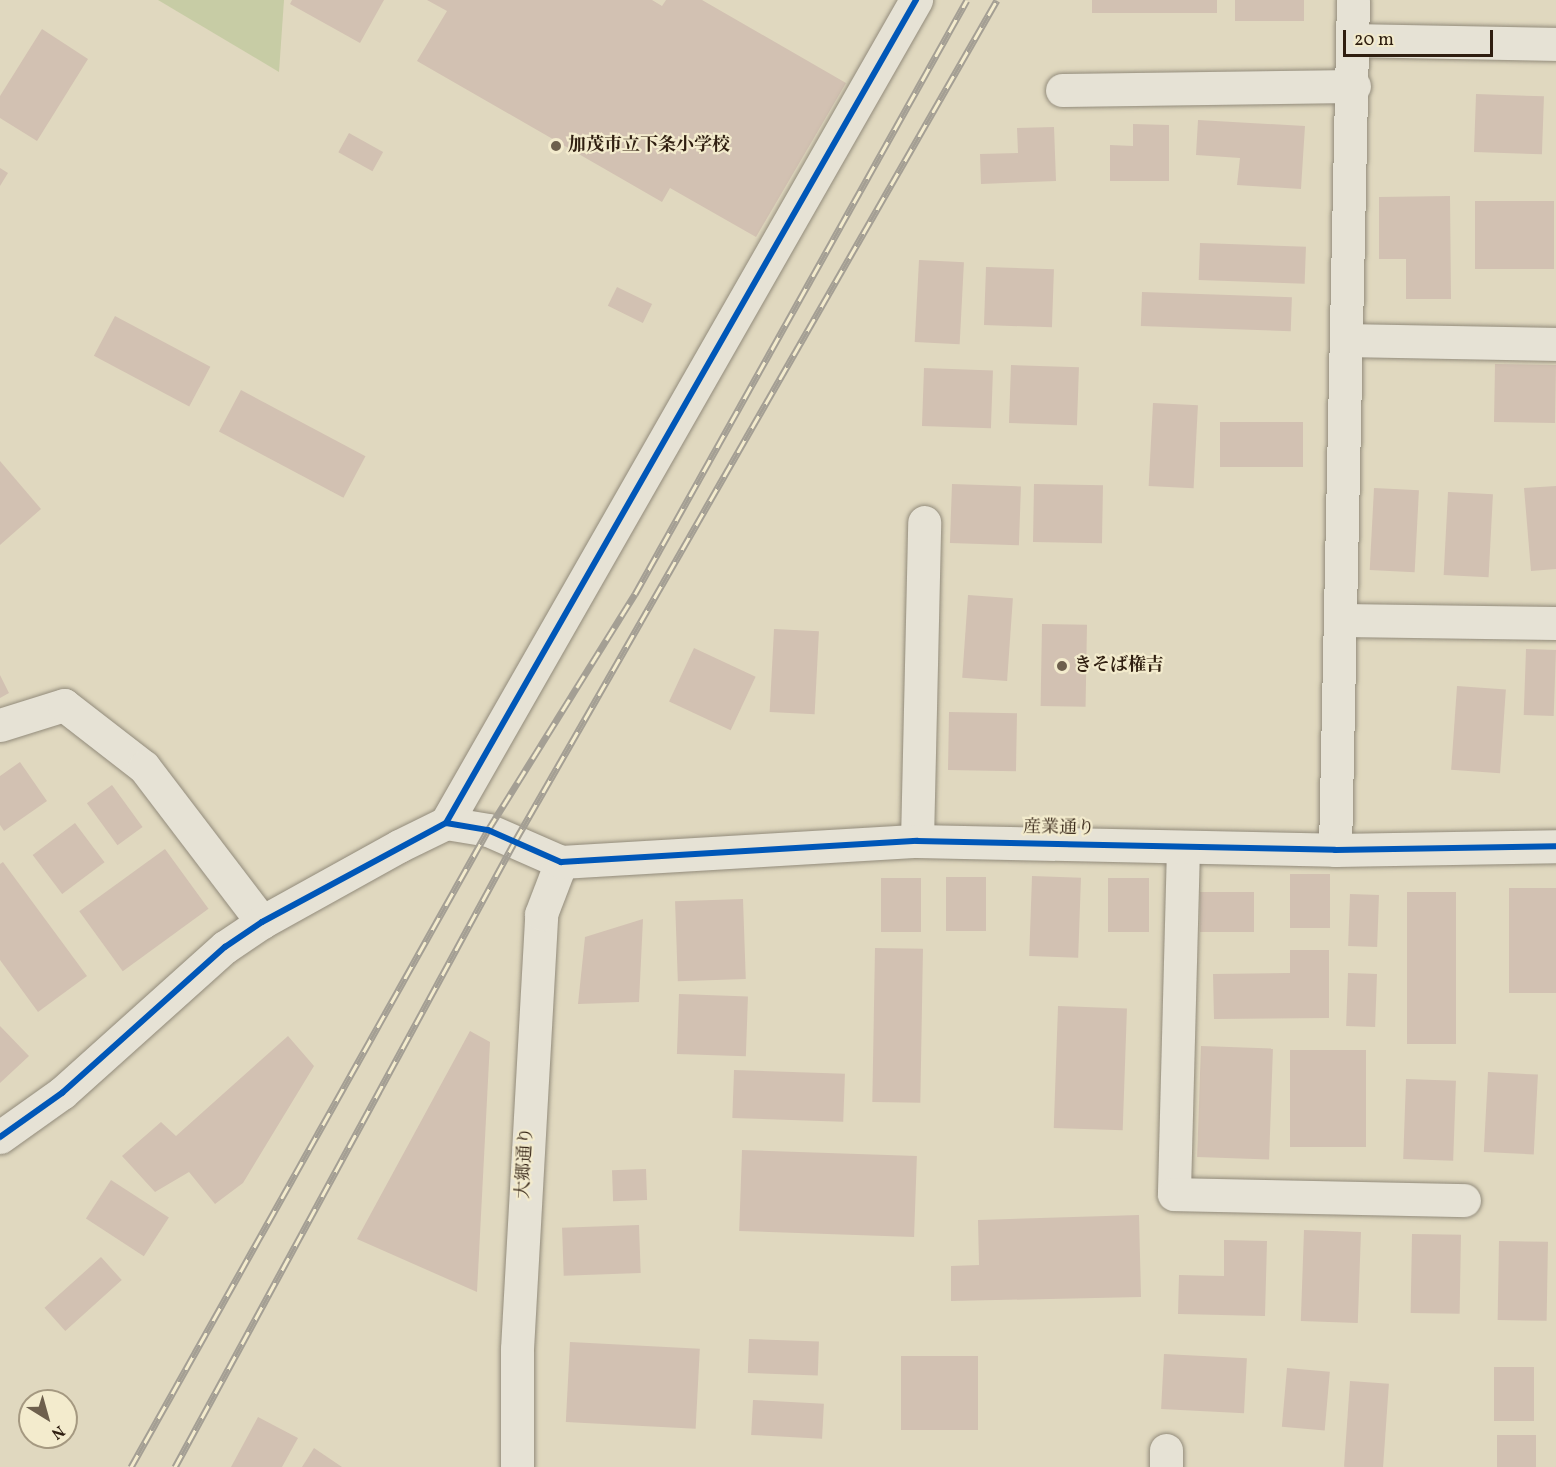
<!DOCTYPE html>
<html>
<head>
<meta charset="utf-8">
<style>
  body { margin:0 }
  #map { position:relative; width:1556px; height:1467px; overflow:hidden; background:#e0d8bf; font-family:Vollkorn,"Noto Serif JP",serif }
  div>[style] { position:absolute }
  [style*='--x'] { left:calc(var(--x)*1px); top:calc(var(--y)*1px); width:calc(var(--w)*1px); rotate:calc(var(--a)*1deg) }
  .green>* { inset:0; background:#c7cca5 }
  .building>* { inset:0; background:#d2c1b2; transform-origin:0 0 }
  .roads { filter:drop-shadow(0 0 2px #928b7b) drop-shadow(0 0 2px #928b7b) }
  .minor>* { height:33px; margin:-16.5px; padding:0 16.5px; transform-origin:16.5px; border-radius:16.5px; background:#e6e2d5 }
  .tertiary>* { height:33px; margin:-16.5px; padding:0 16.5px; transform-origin:16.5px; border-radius:16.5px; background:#e6e2d5 }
  .rail>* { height:7px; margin-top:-3.5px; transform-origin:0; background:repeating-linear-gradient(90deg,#f3ebcd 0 14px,#a49f94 0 28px); box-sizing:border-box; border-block:2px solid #a49f94 }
  .cycleway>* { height:6px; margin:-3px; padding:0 3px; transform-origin:3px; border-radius:3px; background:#0057b8 }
  .dots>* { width:16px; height:16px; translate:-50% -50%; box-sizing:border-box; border:3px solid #f3ebcd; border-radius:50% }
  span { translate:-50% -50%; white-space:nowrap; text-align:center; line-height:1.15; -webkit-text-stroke:4.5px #f3ebcd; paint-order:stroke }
  .poi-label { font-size:18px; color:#2f1e10; font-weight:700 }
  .left { translate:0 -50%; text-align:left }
  .street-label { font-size:18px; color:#2f1e10 }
  .north { position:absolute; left:18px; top:1389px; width:60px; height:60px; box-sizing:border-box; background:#f3ebcd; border:2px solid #a59981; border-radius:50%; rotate:143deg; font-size:16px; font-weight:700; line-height:24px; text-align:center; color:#2f1e10 }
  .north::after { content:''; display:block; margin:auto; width:21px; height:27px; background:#6d5f4d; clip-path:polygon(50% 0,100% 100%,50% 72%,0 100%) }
  .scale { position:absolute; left:1343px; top:30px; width:150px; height:27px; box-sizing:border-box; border:3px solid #2f1e10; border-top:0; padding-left:8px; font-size:18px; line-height:21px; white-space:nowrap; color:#2f1e10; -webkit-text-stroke:4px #f3ebcd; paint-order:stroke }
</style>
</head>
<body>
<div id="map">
  <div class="green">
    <i style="clip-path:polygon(158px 0,284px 0,279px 72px)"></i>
  </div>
  <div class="building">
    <i style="clip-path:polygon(292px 0,384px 0,360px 43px,290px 4px)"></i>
    <i style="clip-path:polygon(427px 0,652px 0,662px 6px,666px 0,702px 0,846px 83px,756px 237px,670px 188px,662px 202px,417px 61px,447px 11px)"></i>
    <i style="left:1092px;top:0;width:125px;height:13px"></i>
    <i style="left:1235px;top:0;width:69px;height:21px"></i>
    <i style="clip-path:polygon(42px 29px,88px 59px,37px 141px,0 118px,0 96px)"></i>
    <i style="left:1476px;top:94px;width:68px;height:58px;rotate:2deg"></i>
    <i style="clip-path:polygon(1198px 120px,1305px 126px,1301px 189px,1237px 185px,1240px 158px,1196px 155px)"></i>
    <i style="clip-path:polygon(1133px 124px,1169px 125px,1169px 181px,1110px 181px,1110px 145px,1133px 146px)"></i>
    <i style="clip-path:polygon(1054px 127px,1056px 181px,981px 184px,980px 154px,1018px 153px,1017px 128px)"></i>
    <i style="left:349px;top:133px;width:39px;height:22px;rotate:29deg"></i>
    <i style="clip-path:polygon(0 168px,8px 173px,0 186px)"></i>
    <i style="clip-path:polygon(1450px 196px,1451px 299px,1406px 299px,1406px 259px,1379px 259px,1379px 197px)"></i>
    <i style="left:1475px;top:201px;width:79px;height:68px"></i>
    <i style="left:1200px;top:243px;width:106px;height:37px;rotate:2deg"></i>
    <i style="left:919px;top:260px;width:45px;height:82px;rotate:3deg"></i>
    <i style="left:986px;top:267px;width:68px;height:58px;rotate:2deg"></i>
    <i style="left:617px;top:287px;width:39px;height:21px;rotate:26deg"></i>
    <i style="left:1142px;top:292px;width:150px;height:34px;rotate:2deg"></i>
    <i style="left:115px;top:316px;width:108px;height:45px;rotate:28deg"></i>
    <i style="left:1495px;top:364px;width:61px;height:58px;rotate:1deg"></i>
    <i style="left:1011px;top:365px;width:68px;height:58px;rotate:2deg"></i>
    <i style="left:924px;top:368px;width:69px;height:58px;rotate:2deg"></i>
    <i style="left:241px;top:390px;width:141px;height:47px;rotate:28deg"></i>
    <i style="left:1153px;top:403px;width:45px;height:83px;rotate:3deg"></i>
    <i style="left:1303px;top:422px;width:45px;height:83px;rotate:90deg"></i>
    <i style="clip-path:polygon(0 461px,41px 509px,0 545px)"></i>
    <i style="left:952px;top:484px;width:69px;height:59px;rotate:2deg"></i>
    <i style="left:1034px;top:484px;width:69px;height:58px;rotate:1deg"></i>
    <i style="clip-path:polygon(1556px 486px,1556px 569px,1531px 571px,1524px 488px)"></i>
    <i style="left:1374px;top:488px;width:45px;height:82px;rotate:3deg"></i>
    <i style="left:1448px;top:492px;width:45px;height:83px;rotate:3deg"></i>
    <i style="left:968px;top:595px;width:45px;height:83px;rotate:4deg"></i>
    <i style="left:1042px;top:624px;width:45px;height:82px;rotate:1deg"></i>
    <i style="left:774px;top:629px;width:45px;height:83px;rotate:3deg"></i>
    <i style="left:694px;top:648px;width:68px;height:59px;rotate:25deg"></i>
    <i style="left:1526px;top:649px;width:30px;height:66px;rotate:2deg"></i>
    <i style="clip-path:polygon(0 675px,9px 693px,0 698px)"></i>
    <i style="left:1457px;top:686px;width:49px;height:84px;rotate:4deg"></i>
    <i style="left:949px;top:712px;width:68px;height:58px;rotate:1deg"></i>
    <i style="clip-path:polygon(20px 762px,47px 801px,4px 831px,0 825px,0 776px)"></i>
    <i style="left:112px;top:785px;width:52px;height:31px;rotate:54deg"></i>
    <i style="left:75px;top:823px;width:49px;height:53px;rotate:53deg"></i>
    <i style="left:165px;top:849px;width:74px;height:106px;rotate:54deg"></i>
    <i style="clip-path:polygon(3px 862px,87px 976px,38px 1012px,0 960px,0 864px)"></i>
    <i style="left:1330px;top:874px;width:54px;height:40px;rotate:90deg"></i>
    <i style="left:1032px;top:876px;width:49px;height:80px;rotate:2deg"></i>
    <i style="left:946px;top:877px;width:40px;height:54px"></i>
    <i style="left:921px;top:878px;width:54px;height:40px;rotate:90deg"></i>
    <i style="left:1149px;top:878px;width:54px;height:41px;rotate:90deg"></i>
    <i style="left:1509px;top:888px;width:47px;height:105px"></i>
    <i style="left:1200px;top:892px;width:54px;height:40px"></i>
    <i style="left:1407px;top:892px;width:49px;height:152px"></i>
    <i style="left:1350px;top:894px;width:29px;height:52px;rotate:2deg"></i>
    <i style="left:743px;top:899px;width:80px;height:68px;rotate:88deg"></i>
    <i style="clip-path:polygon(643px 919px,639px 1002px,578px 1004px,585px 937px)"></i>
    <i style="left:875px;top:948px;width:48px;height:154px;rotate:1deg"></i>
    <i style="clip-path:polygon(1290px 950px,1329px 950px,1329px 1018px,1214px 1019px,1213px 974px,1290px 973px)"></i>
    <i style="left:1348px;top:973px;width:29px;height:53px;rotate:2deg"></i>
    <i style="left:679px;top:994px;width:69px;height:60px;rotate:2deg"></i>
    <i style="left:1058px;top:1006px;width:69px;height:122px;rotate:2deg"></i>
    <i style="clip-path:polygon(0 1026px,29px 1056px,0 1083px)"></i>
    <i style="clip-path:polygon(470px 1031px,490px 1042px,477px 1292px,357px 1239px)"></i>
    <i style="clip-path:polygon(288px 1036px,314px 1066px,243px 1183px,215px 1204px,189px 1172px,155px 1192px,122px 1156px,161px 1122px,176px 1136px)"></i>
    <i style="left:1201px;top:1046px;width:72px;height:111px;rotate:2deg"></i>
    <i style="left:1290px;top:1050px;width:76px;height:97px"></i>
    <i style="left:734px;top:1070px;width:111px;height:48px;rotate:2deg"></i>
    <i style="left:1488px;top:1072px;width:50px;height:80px;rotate:3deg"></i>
    <i style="left:1406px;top:1079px;width:50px;height:80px;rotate:2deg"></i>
    <i style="left:742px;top:1150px;width:175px;height:81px;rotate:2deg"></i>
    <i style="left:646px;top:1169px;width:31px;height:34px;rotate:88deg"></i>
    <i style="left:111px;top:1180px;width:69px;height:46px;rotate:33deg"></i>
    <i style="clip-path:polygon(1139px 1215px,1141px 1297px,951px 1301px,951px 1266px,979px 1265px,978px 1220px)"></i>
    <i style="left:639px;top:1225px;width:48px;height:77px;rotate:88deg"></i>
    <i style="left:1304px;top:1230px;width:57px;height:91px;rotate:2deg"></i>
    <i style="left:1412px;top:1234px;width:49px;height:79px;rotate:1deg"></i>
    <i style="clip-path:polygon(1224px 1240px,1267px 1241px,1265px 1316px,1178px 1314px,1179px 1275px,1224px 1276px)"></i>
    <i style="left:1499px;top:1241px;width:49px;height:79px;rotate:1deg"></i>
    <i style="left:101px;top:1257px;width:31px;height:76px;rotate:48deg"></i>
    <i style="left:749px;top:1339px;width:70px;height:34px;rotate:2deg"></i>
    <i style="left:570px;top:1342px;width:130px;height:80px;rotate:3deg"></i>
    <i style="left:1164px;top:1354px;width:83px;height:55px;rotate:3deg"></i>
    <i style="left:901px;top:1356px;width:77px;height:74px"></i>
    <i style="left:1494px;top:1367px;width:40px;height:54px"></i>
    <i style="left:1287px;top:1368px;width:43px;height:59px;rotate:5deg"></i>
    <i style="left:1350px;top:1381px;width:39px;height:86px;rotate:4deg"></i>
    <i style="left:753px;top:1400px;width:71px;height:35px;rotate:3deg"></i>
    <i style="clip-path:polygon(258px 1417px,298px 1438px,282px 1467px,231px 1467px)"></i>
    <i style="left:1497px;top:1435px;width:39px;height:32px"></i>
    <i style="clip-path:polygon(314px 1448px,342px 1467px,302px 1467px)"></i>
  </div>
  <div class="roads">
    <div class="minor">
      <i style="--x:1354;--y:40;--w:202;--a:1.1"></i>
      <i style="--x:1062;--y:90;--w:292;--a:-0.8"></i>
      <i style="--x:1347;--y:340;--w:209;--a:1.1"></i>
      <i style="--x:1341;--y:620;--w:215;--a:0.8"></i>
      <i style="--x:0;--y:725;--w:67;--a:-17.4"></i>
      <i style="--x:64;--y:705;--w:101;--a:37.8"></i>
      <i style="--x:144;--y:767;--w:195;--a:52.7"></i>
      <i style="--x:446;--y:823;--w:948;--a:-60.27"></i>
      <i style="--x:917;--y:841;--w:319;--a:-88.7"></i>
      <i style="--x:1183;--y:847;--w:347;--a:91.5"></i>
      <i style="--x:1174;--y:1194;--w:290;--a:1.2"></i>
      <i style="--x:1335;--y:850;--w:850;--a:-88.79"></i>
      <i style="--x:0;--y:1137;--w:76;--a:-35.4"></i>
      <i style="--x:62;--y:1093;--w:219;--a:-41.9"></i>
      <i style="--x:225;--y:947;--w:45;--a:-34"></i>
      <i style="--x:262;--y:922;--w:157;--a:-29"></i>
      <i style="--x:399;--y:846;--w:52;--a:-26.1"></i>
      <i style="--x:446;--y:823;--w:43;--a:9.5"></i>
      <i style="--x:488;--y:830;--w:80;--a:23.7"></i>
      <i style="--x:1166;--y:1467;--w:17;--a:-90"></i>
    </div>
    <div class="tertiary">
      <i style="--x:517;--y:1467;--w:118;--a:-90"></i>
      <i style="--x:517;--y:1349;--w:436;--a:-86.8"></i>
      <i style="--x:541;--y:914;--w:56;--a:-69"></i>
      <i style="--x:561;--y:862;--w:357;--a:-3.4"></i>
      <i style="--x:917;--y:841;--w:418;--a:1.2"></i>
      <i style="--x:1335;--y:850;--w:221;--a:-1"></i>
    </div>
  </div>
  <div class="rail">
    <i style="--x:131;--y:1467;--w:730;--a:-60.73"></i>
    <i style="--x:488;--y:830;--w:278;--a:-58.1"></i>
    <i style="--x:635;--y:594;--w:680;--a:-60.8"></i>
    <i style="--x:175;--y:1467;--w:712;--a:-61.49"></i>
    <i style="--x:515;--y:841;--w:969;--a:-60.18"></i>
  </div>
  <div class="cycleway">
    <i style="--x:446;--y:823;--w:948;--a:-60.27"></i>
    <i style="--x:0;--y:1137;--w:76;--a:-35.4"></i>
    <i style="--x:62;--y:1093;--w:219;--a:-41.9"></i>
    <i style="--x:225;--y:947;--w:45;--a:-34"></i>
    <i style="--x:262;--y:922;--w:209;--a:-28.3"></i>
    <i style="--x:446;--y:823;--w:43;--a:9.5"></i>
    <i style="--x:488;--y:830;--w:80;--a:23.7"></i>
    <i style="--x:561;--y:862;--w:357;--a:-3.4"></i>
    <i style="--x:917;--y:841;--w:418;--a:1.2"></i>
    <i style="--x:1335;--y:850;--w:221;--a:-1"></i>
  </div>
  <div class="dots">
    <i style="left:556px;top:146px;background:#6d5f4d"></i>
    <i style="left:1062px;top:666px;background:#6d5f4d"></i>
  </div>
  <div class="poi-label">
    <span class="left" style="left:568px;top:146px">加茂市立下条小学校</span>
    <span class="left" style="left:1074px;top:666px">きそば権吉</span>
  </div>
  <div class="street-label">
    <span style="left:1059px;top:829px;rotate:1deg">産業通り</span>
    <span style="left:526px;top:1163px;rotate:-87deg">大郷通り</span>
  </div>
  <div class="north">N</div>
  <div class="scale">20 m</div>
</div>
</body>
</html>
